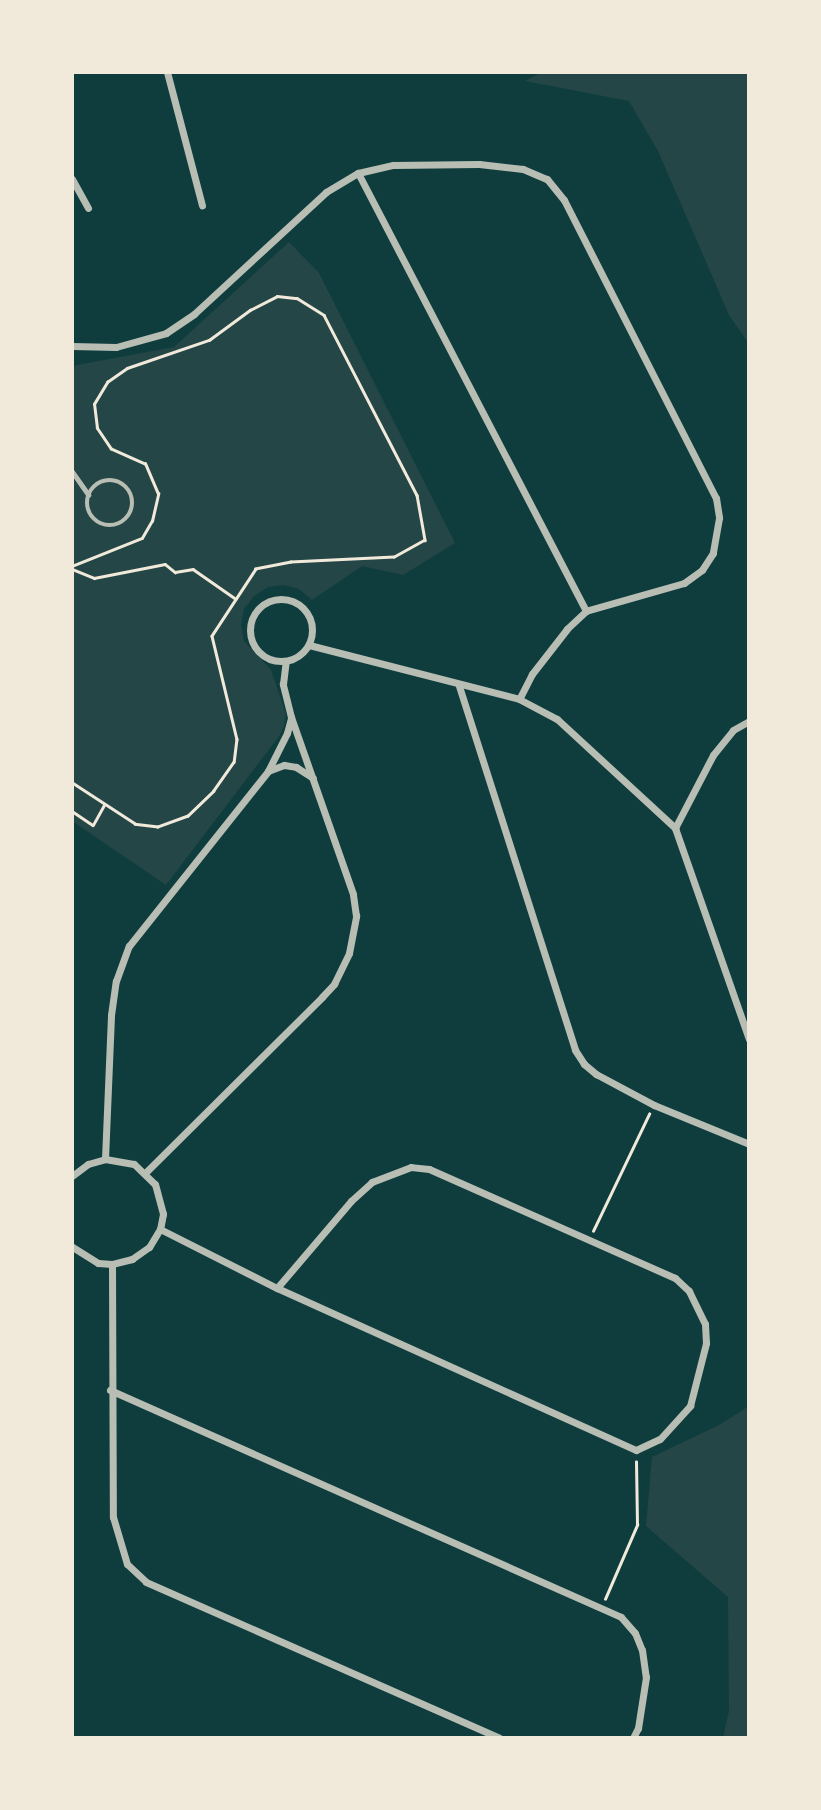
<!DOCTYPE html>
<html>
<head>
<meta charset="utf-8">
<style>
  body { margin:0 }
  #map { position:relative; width:821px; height:1810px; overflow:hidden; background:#0f3d3e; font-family:"Work Sans",sans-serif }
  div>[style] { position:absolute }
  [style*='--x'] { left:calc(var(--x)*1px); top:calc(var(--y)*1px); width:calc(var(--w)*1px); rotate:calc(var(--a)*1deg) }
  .green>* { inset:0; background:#244646 }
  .path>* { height:2.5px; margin:-1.25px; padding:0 1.25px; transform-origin:1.25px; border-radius:1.25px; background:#f1e9da }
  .service>* { height:4.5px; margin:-2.25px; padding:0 2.25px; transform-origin:2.25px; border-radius:2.25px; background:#b8beb3 }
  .service>.ring { margin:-2.25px; padding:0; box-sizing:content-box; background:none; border:4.5px solid #b8beb3; border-radius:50% }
  .minor>* { height:7px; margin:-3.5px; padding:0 3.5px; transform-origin:3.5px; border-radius:3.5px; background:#b8beb3 }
  .minor>.ring { margin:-3.5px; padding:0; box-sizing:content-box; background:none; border:7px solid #b8beb3; border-radius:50% }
  span { translate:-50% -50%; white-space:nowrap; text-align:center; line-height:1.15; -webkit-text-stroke:5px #f1e9da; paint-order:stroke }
  .frame { position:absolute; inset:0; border:74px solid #f1e9da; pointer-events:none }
</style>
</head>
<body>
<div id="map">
  <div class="green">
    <i style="clip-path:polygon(542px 72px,749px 72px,749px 344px,729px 315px,658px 151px,629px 101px,525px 81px)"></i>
    <i style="clip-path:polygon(289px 242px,319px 273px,455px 543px,403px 575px,362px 566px,312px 600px,299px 589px,284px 585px,268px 587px,254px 596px,244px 609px,241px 625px,244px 641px,271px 670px,286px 714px,284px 726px,280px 735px,166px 885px,72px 821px,72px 366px,174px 347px)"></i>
    <i style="clip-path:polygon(749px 1406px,749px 1738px,723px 1738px,729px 1711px,728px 1597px,646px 1526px,652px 1457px,719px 1425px)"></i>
  </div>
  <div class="path">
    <i style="--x:72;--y:566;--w:75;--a:-21.8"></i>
    <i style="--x:142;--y:538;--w:20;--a:-60"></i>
    <i style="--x:152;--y:521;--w:28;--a:-77"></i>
    <i style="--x:158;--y:494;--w:33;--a:-113"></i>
    <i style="--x:145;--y:464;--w:37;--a:-156"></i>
    <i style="--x:111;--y:449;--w:25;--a:-124"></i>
    <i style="--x:97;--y:428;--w:24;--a:-97"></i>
    <i style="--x:94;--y:404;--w:26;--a:-59"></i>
    <i style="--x:107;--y:382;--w:24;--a:-35"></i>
    <i style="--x:127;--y:368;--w:87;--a:-18.9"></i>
    <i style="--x:209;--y:340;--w:51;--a:-36.2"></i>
    <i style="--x:250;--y:310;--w:30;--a:-27"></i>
    <i style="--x:277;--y:296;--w:20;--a:6"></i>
    <i style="--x:297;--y:298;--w:32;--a:32"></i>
    <i style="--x:324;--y:315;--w:203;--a:62.7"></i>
    <i style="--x:417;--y:495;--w:46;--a:79.9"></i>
    <i style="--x:425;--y:540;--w:35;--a:151"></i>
    <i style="--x:394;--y:557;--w:103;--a:177.2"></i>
    <i style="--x:291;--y:562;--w:36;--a:169"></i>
    <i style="--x:256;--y:569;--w:80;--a:123.3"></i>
    <i style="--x:212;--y:636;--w:106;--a:76.4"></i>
    <i style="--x:237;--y:739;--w:23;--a:97"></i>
    <i style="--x:234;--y:762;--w:35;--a:125"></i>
    <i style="--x:214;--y:791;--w:36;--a:136"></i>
    <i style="--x:188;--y:816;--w:32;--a:160"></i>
    <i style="--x:158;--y:827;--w:23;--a:-173"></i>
    <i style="--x:135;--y:824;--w:75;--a:-146.9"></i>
    <i style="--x:72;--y:569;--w:24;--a:22"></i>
    <i style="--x:94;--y:578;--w:72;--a:-11.2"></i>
    <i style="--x:165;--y:564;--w:13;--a:39"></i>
    <i style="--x:175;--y:572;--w:18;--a:-9"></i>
    <i style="--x:193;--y:569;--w:52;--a:34.9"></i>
    <i style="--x:72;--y:811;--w:25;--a:34"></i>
    <i style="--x:93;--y:825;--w:23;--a:-61"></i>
    <i style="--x:593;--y:1231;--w:130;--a:-64.4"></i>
    <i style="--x:605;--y:1599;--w:81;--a:-66.6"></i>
    <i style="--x:637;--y:1525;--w:63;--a:-90.9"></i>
  </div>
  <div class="service">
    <i style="--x:72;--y:471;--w:29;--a:55"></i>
    <i class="ring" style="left:87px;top:480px;width:41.5px;height:41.5px"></i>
  </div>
  <div class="minor">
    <i style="--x:167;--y:72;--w:138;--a:75.3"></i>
    <i style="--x:358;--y:173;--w:494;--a:62.5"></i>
    <i style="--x:72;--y:179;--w:33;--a:61"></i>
    <i style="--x:72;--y:346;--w:44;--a:1.3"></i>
    <i style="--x:116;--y:347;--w:52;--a:-15.6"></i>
    <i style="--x:166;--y:333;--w:34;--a:-34"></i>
    <i style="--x:194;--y:314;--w:180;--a:-42.7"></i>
    <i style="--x:326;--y:192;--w:37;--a:-31"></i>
    <i style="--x:358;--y:173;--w:36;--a:-13"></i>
    <i style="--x:393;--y:165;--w:86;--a:-0.7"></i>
    <i style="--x:479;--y:164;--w:44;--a:6.5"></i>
    <i style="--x:523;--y:169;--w:26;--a:23"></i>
    <i style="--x:547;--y:179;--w:27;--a:51"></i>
    <i style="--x:564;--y:200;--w:335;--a:63"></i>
    <i style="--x:716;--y:498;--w:20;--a:81"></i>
    <i style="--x:719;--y:518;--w:36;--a:100"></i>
    <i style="--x:713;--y:553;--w:20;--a:123"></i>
    <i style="--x:702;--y:570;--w:22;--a:144"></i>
    <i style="--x:684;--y:583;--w:102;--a:164.1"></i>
    <i style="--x:586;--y:611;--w:26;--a:137"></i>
    <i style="--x:567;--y:629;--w:57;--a:127.9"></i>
    <i style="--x:532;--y:674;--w:28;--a:117"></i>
    <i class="ring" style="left:250px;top:599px;width:55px;height:55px"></i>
    <i style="--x:309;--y:645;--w:217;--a:14.4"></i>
    <i style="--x:519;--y:699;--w:43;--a:27.8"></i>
    <i style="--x:557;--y:719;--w:161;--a:42.7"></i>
    <i style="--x:675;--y:828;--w:224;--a:70.7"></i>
    <i style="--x:459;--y:686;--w:382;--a:72.3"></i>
    <i style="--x:575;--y:1050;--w:17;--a:57"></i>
    <i style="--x:584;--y:1064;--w:16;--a:40"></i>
    <i style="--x:596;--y:1074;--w:66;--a:28.1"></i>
    <i style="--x:654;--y:1105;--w:103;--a:22.3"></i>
    <i style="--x:268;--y:771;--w:17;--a:-21"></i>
    <i style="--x:284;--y:765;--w:12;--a:9"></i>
    <i style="--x:296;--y:767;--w:20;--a:33"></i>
    <i style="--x:675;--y:828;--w:82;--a:-62.5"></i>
    <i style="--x:713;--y:755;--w:32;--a:-51"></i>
    <i style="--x:733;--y:730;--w:18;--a:-29"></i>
    <i style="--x:105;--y:1159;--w:144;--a:-87.6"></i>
    <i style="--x:111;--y:1015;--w:34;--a:-82"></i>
    <i style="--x:116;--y:981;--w:37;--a:-70"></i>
    <i style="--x:129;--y:946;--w:223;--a:-51.5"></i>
    <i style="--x:268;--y:771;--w:42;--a:-63.4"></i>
    <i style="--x:287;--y:733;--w:16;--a:-75"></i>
    <i style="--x:146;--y:1172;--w:248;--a:-44.8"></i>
    <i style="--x:322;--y:997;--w:18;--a:-47"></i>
    <i style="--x:334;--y:984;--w:34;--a:-64"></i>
    <i style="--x:349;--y:953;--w:38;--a:-79"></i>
    <i style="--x:356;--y:916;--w:22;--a:-98"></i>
    <i style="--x:353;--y:894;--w:188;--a:-109.3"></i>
    <i style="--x:291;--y:717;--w:34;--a:-104"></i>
    <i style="--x:283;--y:684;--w:23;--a:-83"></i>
    <i style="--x:72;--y:1176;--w:20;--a:-37"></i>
    <i style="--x:88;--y:1164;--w:18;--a:-16"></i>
    <i style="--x:105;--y:1159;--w:29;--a:10"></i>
    <i style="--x:134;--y:1164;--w:29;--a:44"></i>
    <i style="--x:155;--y:1184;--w:31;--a:75"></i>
    <i style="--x:163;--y:1214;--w:15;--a:101"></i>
    <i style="--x:160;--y:1229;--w:21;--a:121"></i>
    <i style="--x:149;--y:1247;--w:21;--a:145"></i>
    <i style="--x:132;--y:1259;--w:21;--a:166"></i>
    <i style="--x:112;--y:1264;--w:14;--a:-176"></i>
    <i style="--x:98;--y:1263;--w:31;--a:-148"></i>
    <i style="--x:160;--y:1229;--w:131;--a:26.8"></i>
    <i style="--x:277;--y:1288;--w:394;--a:24.3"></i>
    <i style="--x:636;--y:1450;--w:26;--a:-25"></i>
    <i style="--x:660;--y:1439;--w:45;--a:-47.7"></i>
    <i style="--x:690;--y:1406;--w:65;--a:-75.7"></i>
    <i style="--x:706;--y:1343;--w:19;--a:-93"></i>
    <i style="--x:705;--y:1324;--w:37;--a:-116"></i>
    <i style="--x:689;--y:1291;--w:19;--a:-137"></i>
    <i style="--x:675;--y:1278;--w:269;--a:-156.1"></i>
    <i style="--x:429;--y:1169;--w:18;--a:-174"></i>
    <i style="--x:411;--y:1167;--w:42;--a:159"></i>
    <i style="--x:372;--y:1182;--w:28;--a:138"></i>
    <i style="--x:351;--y:1201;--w:114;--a:130.4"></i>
    <i style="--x:112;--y:1264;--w:253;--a:89.8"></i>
    <i style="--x:113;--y:1517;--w:49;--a:73.4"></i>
    <i style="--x:127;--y:1564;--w:26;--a:43"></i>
    <i style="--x:146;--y:1582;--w:386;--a:23.8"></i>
    <i style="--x:110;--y:1390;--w:559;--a:23.95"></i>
    <i style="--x:621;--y:1617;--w:21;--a:49"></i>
    <i style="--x:635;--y:1633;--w:18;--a:68"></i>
    <i style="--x:642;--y:1650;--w:27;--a:82"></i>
    <i style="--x:646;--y:1677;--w:52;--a:98.9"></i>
    <i style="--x:638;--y:1728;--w:11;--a:117"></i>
  </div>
  <div class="frame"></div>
</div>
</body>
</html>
